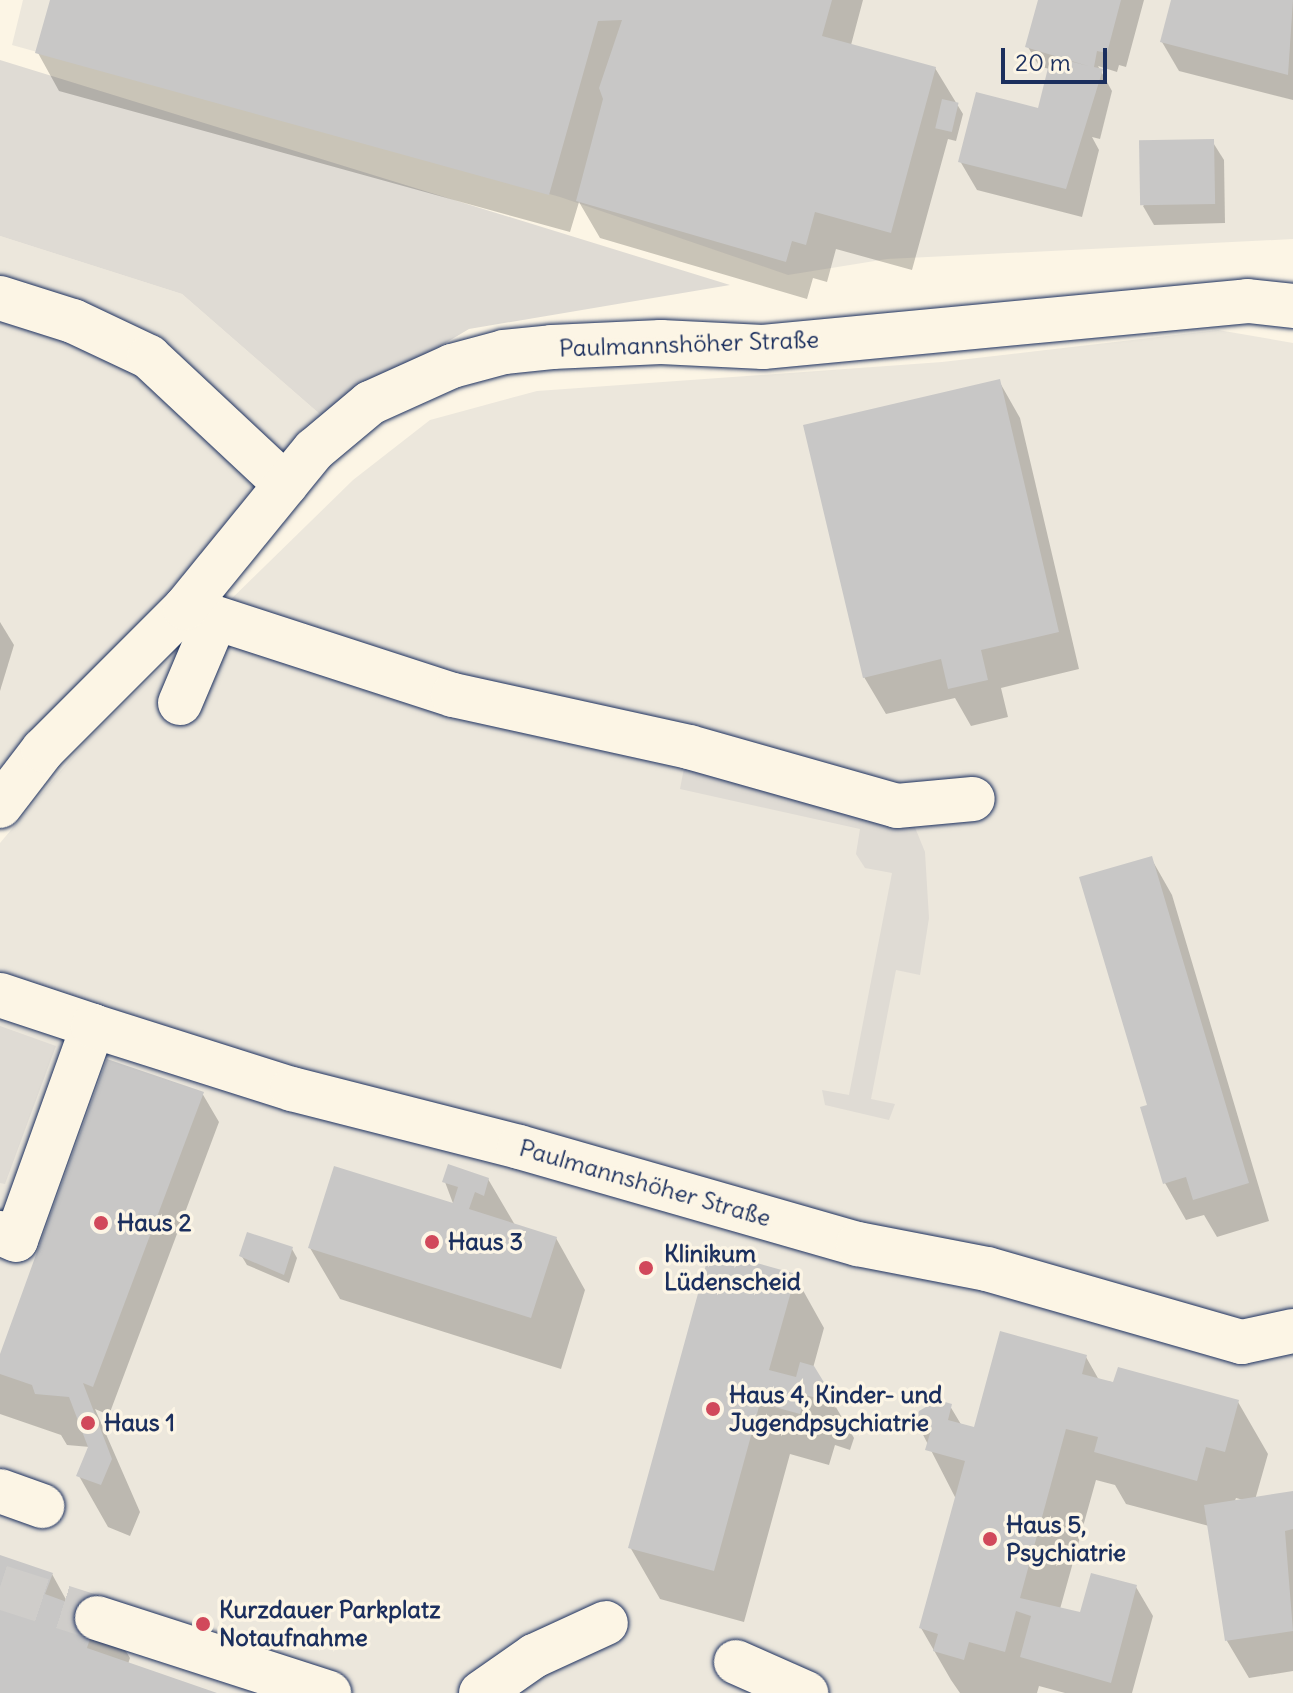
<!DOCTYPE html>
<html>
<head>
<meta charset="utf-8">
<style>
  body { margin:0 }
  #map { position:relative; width:1293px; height:1693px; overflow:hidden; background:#fcf5e5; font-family:Delius,sans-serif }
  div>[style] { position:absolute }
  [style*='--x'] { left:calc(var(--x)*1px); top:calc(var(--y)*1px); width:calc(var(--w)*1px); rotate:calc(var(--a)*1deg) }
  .built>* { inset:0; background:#ece7dc }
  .green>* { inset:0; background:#dfdbd4 }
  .shadow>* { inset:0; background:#0003 }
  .building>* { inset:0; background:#c8c7c6; transform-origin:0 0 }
  .minor-tunnel>* { height:44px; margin-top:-22px; transform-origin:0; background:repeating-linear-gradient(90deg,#cfcdca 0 44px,transparent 0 66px) }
  .roads { filter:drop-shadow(0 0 2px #1b2f5e) drop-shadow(0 0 2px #1b2f5e) }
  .minor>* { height:44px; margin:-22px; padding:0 22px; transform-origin:22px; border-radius:22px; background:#fcf5e5 }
  .dots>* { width:22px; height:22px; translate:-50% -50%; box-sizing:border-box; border:4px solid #fcf5e5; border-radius:50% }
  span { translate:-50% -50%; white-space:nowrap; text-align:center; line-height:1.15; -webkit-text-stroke:7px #fcf5e5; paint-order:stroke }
  .street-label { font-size:24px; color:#1b2f5e }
  .poi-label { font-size:24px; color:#1b2f5e; font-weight:700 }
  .left { translate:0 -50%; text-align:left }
  .scale { position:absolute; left:1001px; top:48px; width:106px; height:36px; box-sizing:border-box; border:4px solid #1b2f5e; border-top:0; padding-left:10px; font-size:24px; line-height:28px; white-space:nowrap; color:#1b2f5e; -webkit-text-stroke:6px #fcf5e5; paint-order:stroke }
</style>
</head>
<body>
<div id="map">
  <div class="built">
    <i style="clip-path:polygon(23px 0,1293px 0,1293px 239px,887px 259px,788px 275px,560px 197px,12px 45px)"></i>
    <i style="clip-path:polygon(0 236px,182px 294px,322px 416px,225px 531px,0 771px)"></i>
    <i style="clip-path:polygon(1218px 330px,1293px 343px,1293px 1693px,0 1693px,0 843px,85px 742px,353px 480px,430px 420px,537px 391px,942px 362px)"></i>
  </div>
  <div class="green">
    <i style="clip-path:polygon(0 60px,730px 285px,469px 329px,322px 416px,182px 294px,0 236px)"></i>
    <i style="clip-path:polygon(684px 768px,914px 825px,925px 852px,929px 918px,920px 975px,896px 970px,871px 1099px,895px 1104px,889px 1120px,825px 1105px,822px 1090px,849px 1095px,892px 873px,865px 868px,856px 854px,860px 829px,680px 789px)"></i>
    <i style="clip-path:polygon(0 1026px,56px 1046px,5px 1184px,0 1183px)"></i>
  </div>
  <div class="shadow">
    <i style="clip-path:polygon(52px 0,863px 0,851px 45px,935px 68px,963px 114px,956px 141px,948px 139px,912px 270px,836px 249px,827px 282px,813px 278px,807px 299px,600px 238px,579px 202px,570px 232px,59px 91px,38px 53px)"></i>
    <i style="clip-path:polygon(1040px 0,1144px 0,1126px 67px,1119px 65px,1117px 72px,1098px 66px,1112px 91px,1100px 139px,1092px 137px,1099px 150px,1082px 217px,977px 190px,960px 161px,1044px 111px,1049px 69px,1039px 66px,1028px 47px)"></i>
    <i style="clip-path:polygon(1173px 0,1293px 0,1293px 100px,1179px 71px,1162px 42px)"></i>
    <i style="clip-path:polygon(1212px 141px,1224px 160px,1225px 223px,1154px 225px,1143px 206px)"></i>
    <i style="clip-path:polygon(999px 381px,1020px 418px,1079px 669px,1001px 688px,1008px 717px,971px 726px,955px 698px,886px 714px,864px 677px)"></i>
    <i style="clip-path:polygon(0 622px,14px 645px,0 691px)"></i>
    <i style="clip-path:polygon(1151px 858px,1172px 895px,1269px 1221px,1217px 1237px,1204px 1215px,1186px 1220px,1165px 1183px,1149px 1106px)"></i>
    <i style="clip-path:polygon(202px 1093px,219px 1122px,109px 1415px,95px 1409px,140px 1512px,130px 1536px,108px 1527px,79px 1476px,90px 1447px,67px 1445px,61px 1435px,0 1414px,0 1357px)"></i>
    <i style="clip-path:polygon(488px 1179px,515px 1225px,556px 1238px,585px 1290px,561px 1369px,340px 1299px,310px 1248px,454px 1206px,445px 1182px)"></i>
    <i style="clip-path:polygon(292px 1249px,297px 1258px,289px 1283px,247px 1265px,241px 1255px)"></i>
    <i style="clip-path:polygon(795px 1276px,824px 1328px,813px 1368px,854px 1438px,850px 1450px,835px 1445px,829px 1465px,790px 1454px,744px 1622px,660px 1599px,630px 1547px)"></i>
    <i style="clip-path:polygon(evenodd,1086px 1357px,1099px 1380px,1238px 1402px,1268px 1454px,1255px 1500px,1293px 1493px,1293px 1671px,1249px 1678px,1227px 1641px,1209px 1526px,1126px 1504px,1115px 1485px,1096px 1480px,1060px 1609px,1081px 1614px,1136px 1587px,1153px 1616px,1132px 1693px,1065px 1693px,1039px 1686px,1037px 1693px,960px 1693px,951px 1680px,921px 1628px,956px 1499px,918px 1425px,950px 1406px,962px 1426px,976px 1430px,1086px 1357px,1236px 1498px,1247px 1501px,1234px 1503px,1236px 1498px)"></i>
    <i style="clip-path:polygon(0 1557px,52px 1574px,69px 1605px,87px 1611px,100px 1607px,130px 1658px,128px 1664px,212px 1693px,0 1693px)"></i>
  </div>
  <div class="building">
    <i style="clip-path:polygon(50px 0,832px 0,822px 36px,936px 67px,891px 233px,815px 212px,806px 245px,792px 241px,786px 262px,576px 201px,603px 99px,599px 88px,622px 20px,598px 21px,549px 195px,35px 53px)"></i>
    <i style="clip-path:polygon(1038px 0,1121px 0,1107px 53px,1097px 51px,1094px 67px,1103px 69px,1066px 189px,958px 162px,976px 92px,1038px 108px,1051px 56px,1088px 66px,1025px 47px)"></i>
    <i style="clip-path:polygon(1171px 0,1293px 0,1288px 75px,1160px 42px)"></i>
    <i style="left:942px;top:99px;width:17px;height:30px;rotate:13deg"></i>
    <i style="left:1214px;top:139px;width:65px;height:75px;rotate:89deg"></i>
    <i style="clip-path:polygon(1000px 379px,1059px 632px,981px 650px,988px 680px,948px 689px,941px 659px,863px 678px,803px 425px)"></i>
    <i style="clip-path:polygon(1152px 856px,1249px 1183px,1193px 1200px,1186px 1177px,1163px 1184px,1140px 1107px,1147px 1105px,1079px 877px)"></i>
    <i style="clip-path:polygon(107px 1059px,204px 1092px,93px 1387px,83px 1383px,112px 1459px,101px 1485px,76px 1476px,88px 1447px,69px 1397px,35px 1394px,32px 1385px,0 1374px,0 1354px)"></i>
    <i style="clip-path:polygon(448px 1164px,489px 1178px,484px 1196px,475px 1192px,469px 1209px,557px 1237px,531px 1318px,308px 1248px,334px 1166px,453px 1203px,458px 1187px,442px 1182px)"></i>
    <i style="clip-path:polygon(247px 1232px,293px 1247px,284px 1275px,239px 1256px)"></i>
    <i style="clip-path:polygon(710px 1250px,796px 1274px,769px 1370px,796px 1377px,800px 1362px,814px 1366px,825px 1384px,821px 1399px,805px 1395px,800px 1414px,760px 1403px,714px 1571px,628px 1548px)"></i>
    <i style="clip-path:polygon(1000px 1331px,1087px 1355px,1082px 1374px,1113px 1382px,1118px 1367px,1239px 1400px,1225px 1452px,1206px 1447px,1197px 1481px,1094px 1452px,1098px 1437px,1066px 1429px,1020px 1598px,1080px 1612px,1091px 1573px,1137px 1585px,1111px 1683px,1020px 1657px,1031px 1616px,1016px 1611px,1005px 1652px,969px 1642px,964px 1660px,933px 1651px,938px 1634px,919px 1628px,965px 1461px,925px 1450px,931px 1430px,915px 1425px,919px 1411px,938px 1400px,952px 1404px,948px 1420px,974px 1427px)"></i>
    <i style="clip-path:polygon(1293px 1491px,1293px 1529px,1285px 1531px,1293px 1631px,1225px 1641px,1204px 1505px)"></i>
    <i style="clip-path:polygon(0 1555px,53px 1573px,45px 1594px,86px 1609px,101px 1605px,87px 1648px,217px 1693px,0 1693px)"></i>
  </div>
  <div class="minor-tunnel">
    <i style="--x:0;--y:1587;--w:102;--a:17.7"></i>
  </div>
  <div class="roads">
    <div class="minor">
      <i style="--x:0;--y:298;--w:77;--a:17.5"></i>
      <i style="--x:73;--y:321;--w:84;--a:25.3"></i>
      <i style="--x:149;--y:357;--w:187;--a:43.1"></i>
      <i style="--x:185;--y:608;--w:282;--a:18"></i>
      <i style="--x:453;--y:695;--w:242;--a:12.4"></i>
      <i style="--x:689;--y:747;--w:216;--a:15.8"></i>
      <i style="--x:897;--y:806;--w:76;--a:-5.3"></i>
      <i style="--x:180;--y:703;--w:90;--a:-67.1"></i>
      <i style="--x:0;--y:806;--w:71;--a:-52.5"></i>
      <i style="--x:43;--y:750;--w:201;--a:-45"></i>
      <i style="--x:185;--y:608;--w:204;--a:-50.8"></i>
      <i style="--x:314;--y:450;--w:73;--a:-40"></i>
      <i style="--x:370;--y:403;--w:90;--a:-24.3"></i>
      <i style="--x:452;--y:366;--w:54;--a:-15.1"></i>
      <i style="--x:504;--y:352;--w:48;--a:-5.9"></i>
      <i style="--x:552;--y:347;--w:109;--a:-2.6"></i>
      <i style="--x:661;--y:342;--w:102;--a:2.8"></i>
      <i style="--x:763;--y:347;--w:487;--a:-5.4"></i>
      <i style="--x:1248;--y:301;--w:45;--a:6.3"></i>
      <i style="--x:0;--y:995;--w:98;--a:18.4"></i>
      <i style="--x:93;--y:1026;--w:227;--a:109.8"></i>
      <i style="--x:16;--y:1240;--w:17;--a:-156"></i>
      <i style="--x:93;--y:1026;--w:209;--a:17.6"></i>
      <i style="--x:292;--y:1089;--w:234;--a:14.3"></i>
      <i style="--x:519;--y:1147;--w:353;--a:16"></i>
      <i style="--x:858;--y:1244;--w:131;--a:11"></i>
      <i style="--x:987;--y:1269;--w:265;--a:16"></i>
      <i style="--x:1242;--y:1342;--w:52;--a:-12.2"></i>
      <i style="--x:0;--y:1491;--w:45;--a:19.7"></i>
      <i style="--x:97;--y:1618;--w:244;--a:17.9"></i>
      <i style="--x:736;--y:1662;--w:77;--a:23.9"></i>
      <i style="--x:481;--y:1693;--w:65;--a:-34.9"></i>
      <i style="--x:534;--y:1656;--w:79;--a:-24.6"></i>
    </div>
  </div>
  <div class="dots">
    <i style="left:101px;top:1223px;background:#d1495b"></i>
    <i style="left:432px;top:1242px;background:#d1495b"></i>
    <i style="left:646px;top:1268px;background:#d1495b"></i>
    <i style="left:713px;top:1409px;background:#d1495b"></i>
    <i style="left:88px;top:1423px;background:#d1495b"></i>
    <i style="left:990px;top:1539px;background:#d1495b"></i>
    <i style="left:203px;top:1624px;background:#d1495b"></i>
  </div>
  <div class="street-label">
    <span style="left:689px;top:344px;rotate:-2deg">Paulmannshöher Straße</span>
    <span style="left:645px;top:1183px;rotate:16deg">Paulmannshöher Straße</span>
  </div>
  <div class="poi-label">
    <span class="left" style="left:117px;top:1223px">Haus 2</span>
    <span class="left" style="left:448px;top:1242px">Haus 3</span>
    <span class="left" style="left:664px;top:1268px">Klinikum<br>Lüdenscheid</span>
    <span class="left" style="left:729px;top:1409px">Haus 4, Kinder- und<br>Jugendpsychiatrie</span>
    <span class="left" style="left:104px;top:1423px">Haus 1</span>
    <span class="left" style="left:1006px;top:1539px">Haus 5,<br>Psychiatrie</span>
    <span class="left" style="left:219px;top:1624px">Kurzdauer Parkplatz<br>Notaufnahme</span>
  </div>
  <div class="scale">20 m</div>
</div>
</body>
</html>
